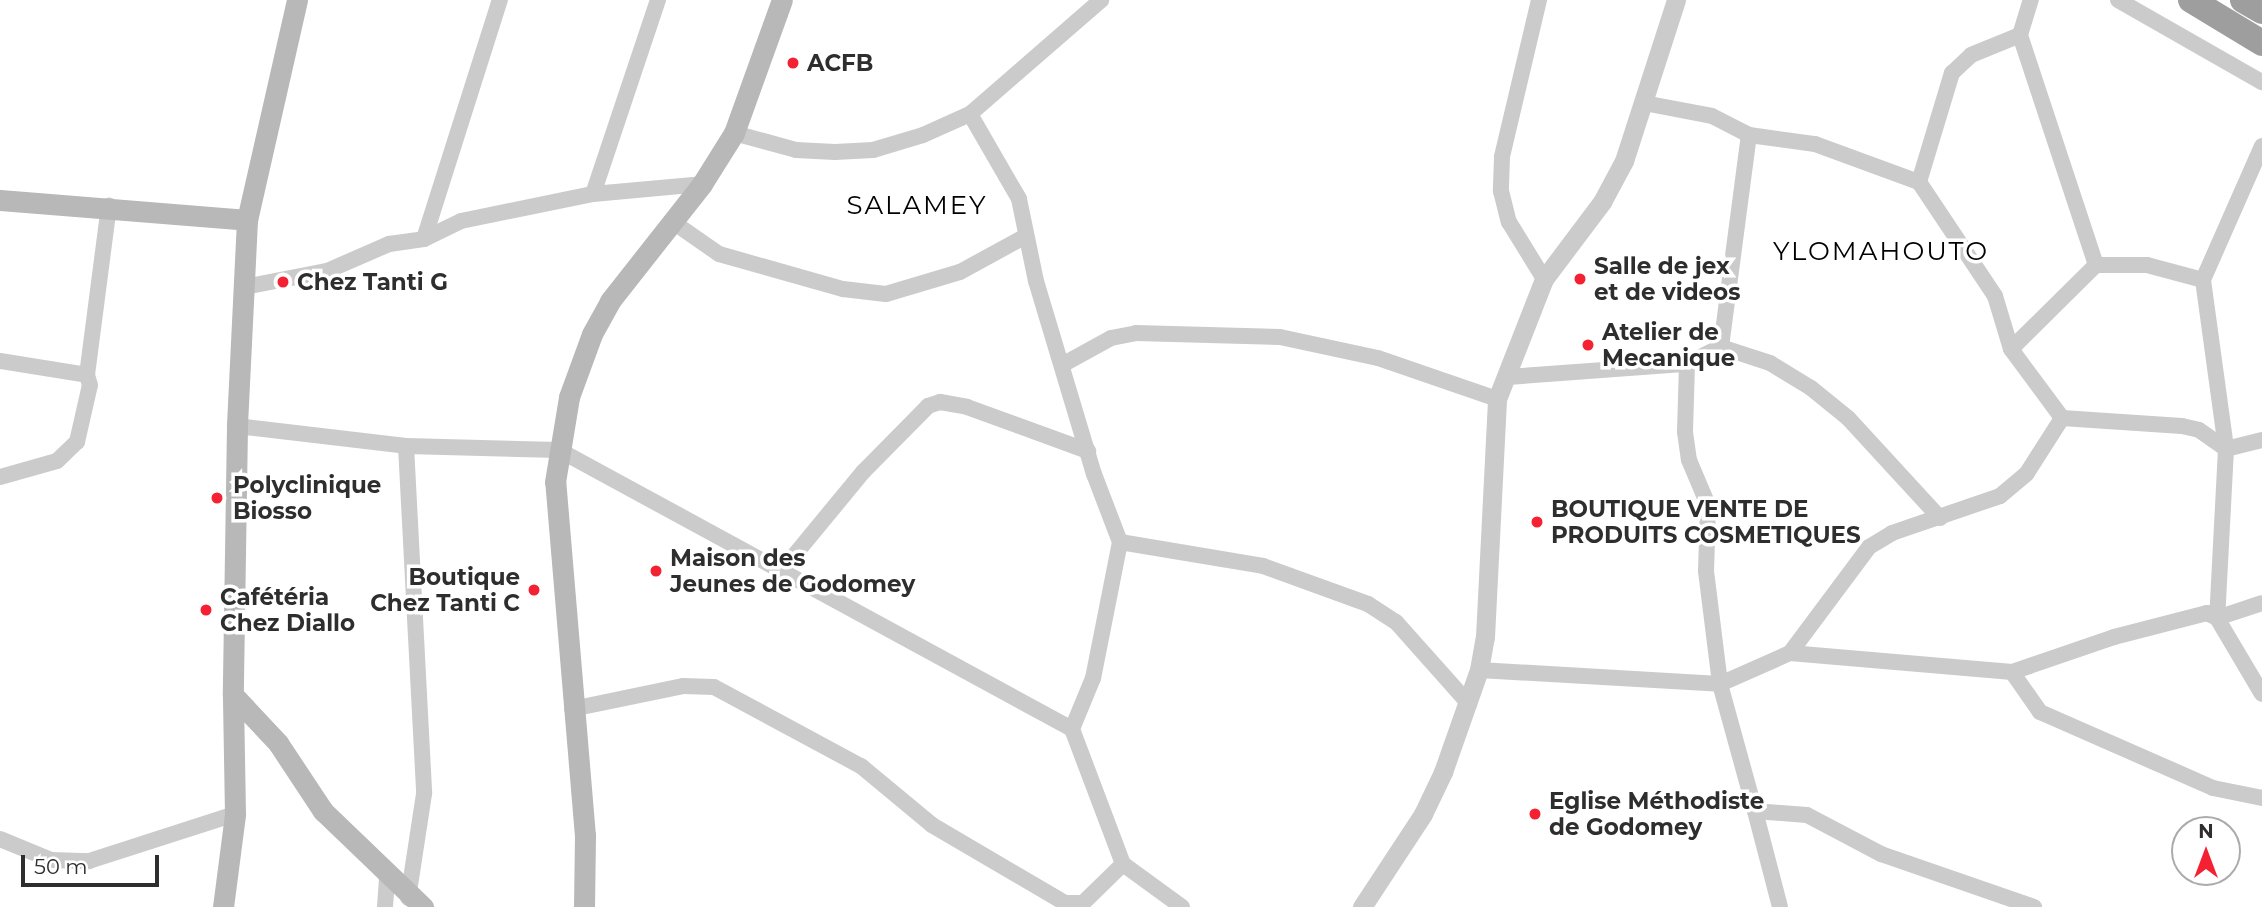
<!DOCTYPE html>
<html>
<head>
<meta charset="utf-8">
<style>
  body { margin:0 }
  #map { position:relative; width:2262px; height:907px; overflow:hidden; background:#fff; font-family:Montserrat,sans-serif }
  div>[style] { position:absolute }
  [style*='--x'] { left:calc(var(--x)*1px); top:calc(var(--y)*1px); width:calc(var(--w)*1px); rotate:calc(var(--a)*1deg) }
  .minor>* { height:16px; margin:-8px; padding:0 8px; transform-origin:8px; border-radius:8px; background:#cbcbcb }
  .tertiary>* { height:19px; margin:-9.5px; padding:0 9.5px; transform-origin:9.5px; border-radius:9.5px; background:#cbcbcb }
  .secondary>* { height:21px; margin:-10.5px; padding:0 10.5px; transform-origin:10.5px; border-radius:10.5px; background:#b8b8b8 }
  .trunk>* { height:26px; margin:-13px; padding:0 13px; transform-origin:13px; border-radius:13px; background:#9e9e9e }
  .dots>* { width:19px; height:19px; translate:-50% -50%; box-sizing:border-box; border:4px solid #fff; border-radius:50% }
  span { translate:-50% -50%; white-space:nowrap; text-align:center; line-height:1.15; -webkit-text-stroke:7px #fff; paint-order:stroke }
  .poi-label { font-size:23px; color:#2e2e2e; font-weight:700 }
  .left { translate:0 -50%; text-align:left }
  .right { translate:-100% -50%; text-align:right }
  .quarter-label { font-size:26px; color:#000; letter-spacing:2px }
  .north { position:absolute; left:2171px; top:816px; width:70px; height:70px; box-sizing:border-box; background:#fff; border:2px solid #ababab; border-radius:50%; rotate:0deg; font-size:19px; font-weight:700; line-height:28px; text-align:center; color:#2e2e2e }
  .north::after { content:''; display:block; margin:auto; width:24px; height:32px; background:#f42133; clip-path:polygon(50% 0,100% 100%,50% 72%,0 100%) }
  .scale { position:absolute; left:21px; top:855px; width:138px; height:32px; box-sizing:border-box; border:4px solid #2e2e2e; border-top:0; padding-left:9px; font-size:21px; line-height:24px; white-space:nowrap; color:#2e2e2e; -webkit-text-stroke:5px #fff; paint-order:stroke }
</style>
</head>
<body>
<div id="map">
  <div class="minor">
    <i style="--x:1539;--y:0;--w:161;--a:103.3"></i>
    <i style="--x:1502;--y:157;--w:34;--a:92"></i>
    <i style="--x:1501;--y:191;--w:32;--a:76"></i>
    <i style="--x:1509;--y:222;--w:67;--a:58.4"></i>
    <i style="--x:2118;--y:0;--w:166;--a:29.7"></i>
    <i style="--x:1644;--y:103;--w:69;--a:10.8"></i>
    <i style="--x:1712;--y:116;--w:42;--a:27.2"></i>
    <i style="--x:1749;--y:135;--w:67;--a:7.8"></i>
    <i style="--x:1815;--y:144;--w:111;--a:20.1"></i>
    <i style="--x:1919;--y:182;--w:137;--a:56.3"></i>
    <i style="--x:1995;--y:296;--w:55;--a:73.2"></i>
    <i style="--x:2011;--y:349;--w:86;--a:53.5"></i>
    <i style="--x:2062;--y:418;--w:120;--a:3.8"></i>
    <i style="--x:2182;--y:426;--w:17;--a:13"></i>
    <i style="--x:2199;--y:430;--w:33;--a:35"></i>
    <i style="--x:2226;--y:449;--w:37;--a:-14"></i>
    <i style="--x:970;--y:114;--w:98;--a:60"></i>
    <i style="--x:1019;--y:199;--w:84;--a:78.3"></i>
    <i style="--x:1036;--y:281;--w:202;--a:73.3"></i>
    <i style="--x:1094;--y:474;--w:73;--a:69.1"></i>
    <i style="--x:1120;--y:542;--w:139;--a:101.2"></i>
    <i style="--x:1093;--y:678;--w:55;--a:112.4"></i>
    <i style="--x:734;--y:133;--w:64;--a:15.3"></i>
    <i style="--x:796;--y:150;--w:39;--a:3"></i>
    <i style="--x:835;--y:152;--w:38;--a:-3"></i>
    <i style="--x:873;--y:150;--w:52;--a:-16.7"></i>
    <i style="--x:923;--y:135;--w:51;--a:-24.1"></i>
    <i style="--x:970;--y:114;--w:174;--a:-41"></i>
    <i style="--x:2262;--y:146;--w:146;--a:113.8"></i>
    <i style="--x:2203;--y:280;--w:171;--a:82.2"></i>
    <i style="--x:2226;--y:449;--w:169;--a:93"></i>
    <i style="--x:2217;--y:618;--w:88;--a:59.4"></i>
    <i style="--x:1919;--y:182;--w:114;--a:-73.2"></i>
    <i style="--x:1952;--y:73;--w:26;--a:-43"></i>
    <i style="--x:1971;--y:55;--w:53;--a:-22.2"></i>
    <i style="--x:2020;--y:35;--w:37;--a:-73"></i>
    <i style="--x:593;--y:194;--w:205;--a:-71.5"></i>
    <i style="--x:673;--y:222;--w:56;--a:34.8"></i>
    <i style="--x:719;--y:254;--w:129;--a:15.8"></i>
    <i style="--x:843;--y:289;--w:43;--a:6.6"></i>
    <i style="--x:886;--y:294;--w:77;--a:-16.6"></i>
    <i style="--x:960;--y:272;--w:73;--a:-28.7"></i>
    <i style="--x:424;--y:239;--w:251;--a:-72.4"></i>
    <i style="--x:2096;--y:265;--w:51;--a:0"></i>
    <i style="--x:2147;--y:265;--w:58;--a:15"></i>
    <i style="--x:244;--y:287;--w:85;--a:-10.9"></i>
    <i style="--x:327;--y:271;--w:68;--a:-23.5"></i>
    <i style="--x:389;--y:244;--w:35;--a:-8"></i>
    <i style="--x:424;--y:239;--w:41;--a:-25.9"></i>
    <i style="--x:461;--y:221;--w:135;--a:-11.6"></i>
    <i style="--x:593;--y:194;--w:109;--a:-5.2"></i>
    <i style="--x:1721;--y:347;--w:214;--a:-82.5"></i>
    <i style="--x:2011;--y:349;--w:120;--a:-44.7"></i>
    <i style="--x:2096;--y:265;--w:242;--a:-108.3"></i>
    <i style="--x:0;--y:361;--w:88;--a:9.1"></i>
    <i style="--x:1687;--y:364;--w:68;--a:91.7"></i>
    <i style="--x:1685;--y:432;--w:28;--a:82"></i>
    <i style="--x:1689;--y:460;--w:49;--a:67.1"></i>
    <i style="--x:1708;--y:505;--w:66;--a:91.7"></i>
    <i style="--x:1706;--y:571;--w:114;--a:82.9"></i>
    <i style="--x:1720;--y:684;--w:132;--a:74.6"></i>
    <i style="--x:1755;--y:811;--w:52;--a:4.4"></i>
    <i style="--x:1807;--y:815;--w:84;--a:27.8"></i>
    <i style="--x:1881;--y:854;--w:162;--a:19.1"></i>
    <i style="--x:1062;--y:365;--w:56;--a:-28.9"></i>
    <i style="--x:1111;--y:338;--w:25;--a:-11"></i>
    <i style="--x:1136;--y:333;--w:144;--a:1.6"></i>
    <i style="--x:1280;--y:337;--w:100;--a:12.1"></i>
    <i style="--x:1378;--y:358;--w:126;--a:19"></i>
    <i style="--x:1508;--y:377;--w:179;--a:-4.2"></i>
    <i style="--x:1687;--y:364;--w:38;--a:-27"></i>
    <i style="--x:1721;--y:347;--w:52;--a:18.1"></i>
    <i style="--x:1770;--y:363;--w:48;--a:31.4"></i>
    <i style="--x:1811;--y:388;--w:48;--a:39"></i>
    <i style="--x:1848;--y:418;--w:136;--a:47.4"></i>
    <i style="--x:237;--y:426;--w:170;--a:6.7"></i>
    <i style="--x:406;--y:446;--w:153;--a:1.5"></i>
    <i style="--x:559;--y:450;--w:584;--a:28.54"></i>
    <i style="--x:1072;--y:729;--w:144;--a:69.3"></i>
    <i style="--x:1123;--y:864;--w:73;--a:36.1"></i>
    <i style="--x:406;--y:446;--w:348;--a:87"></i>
    <i style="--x:424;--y:794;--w:105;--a:98.7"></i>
    <i style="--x:0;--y:477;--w:59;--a:-15.7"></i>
    <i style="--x:57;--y:461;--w:28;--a:-44"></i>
    <i style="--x:77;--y:442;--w:58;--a:-77.2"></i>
    <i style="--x:90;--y:385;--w:10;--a:-107"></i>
    <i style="--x:87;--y:375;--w:171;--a:-82.6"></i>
    <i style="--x:1120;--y:542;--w:145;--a:9.5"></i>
    <i style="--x:1263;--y:566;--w:112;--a:19.9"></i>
    <i style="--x:1368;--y:604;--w:33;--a:33"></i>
    <i style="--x:1396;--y:622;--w:110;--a:48.3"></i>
    <i style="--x:783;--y:569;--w:126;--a:-50.5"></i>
    <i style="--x:863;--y:472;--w:93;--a:-45.4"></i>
    <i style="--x:928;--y:406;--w:13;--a:-18"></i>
    <i style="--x:940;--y:402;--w:27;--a:10"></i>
    <i style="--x:967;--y:407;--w:129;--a:20"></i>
    <i style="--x:1790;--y:653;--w:132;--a:-53.3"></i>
    <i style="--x:1869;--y:547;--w:27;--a:-31"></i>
    <i style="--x:1892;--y:533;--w:114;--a:-18.9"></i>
    <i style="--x:2000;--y:496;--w:35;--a:-40"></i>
    <i style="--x:2027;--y:473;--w:65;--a:-57.5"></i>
    <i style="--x:1479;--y:670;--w:241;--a:3.3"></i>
    <i style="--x:1720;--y:684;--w:77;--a:-23.9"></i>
    <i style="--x:1790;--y:653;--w:223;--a:4.9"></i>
    <i style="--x:2012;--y:672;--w:108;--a:-18.9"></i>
    <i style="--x:2114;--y:637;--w:96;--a:-14.5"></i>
    <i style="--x:2207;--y:613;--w:11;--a:27"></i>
    <i style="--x:2217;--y:618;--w:47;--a:-18.4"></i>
    <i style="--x:2012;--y:672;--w:49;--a:55"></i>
    <i style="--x:2040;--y:712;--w:189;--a:23.7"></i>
    <i style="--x:2213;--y:788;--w:50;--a:11.5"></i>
    <i style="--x:572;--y:709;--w:113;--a:-11.7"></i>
    <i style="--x:683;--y:686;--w:31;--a:2"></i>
    <i style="--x:714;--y:687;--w:167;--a:28.3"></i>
    <i style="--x:861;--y:766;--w:92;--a:39.7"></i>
    <i style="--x:932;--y:825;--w:154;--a:30.4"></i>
    <i style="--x:1065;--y:903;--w:18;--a:0"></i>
    <i style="--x:1083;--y:903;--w:56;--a:-44.3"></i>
    <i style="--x:1755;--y:811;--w:99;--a:75.4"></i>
    <i style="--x:0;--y:839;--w:55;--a:22.4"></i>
    <i style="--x:51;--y:860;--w:38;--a:2"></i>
    <i style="--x:89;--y:861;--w:153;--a:-17.8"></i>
    <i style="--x:385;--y:907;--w:32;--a:-86"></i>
  </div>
  <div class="tertiary">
    <i style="--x:1362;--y:907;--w:111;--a:-56.7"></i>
    <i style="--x:1423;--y:814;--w:47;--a:-64.5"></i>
    <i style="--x:1443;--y:772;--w:108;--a:-70.6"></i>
    <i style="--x:1479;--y:670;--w:34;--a:-80"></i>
    <i style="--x:1485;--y:637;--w:238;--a:-87.1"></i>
    <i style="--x:1497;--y:399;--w:129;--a:-68.6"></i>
    <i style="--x:1544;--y:279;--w:96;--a:-53"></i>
    <i style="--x:1602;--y:202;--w:47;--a:-61.8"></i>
    <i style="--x:1624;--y:161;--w:169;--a:-72.1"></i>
  </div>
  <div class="secondary">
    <i style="--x:297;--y:0;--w:226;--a:102.8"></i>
    <i style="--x:247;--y:220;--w:206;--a:92.8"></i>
    <i style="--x:237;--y:426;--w:269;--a:90.9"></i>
    <i style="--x:233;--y:695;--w:66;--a:46.8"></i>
    <i style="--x:278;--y:743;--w:82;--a:56.5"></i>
    <i style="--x:323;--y:811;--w:139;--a:43.8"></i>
    <i style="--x:0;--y:200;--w:248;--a:4.6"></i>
    <i style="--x:223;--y:907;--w:94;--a:-82.6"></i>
    <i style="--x:235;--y:814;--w:119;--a:-91"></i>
    <i style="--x:584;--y:907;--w:71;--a:-89.2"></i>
    <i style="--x:585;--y:836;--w:355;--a:-94.8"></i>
    <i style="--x:555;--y:482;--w:86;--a:-80.6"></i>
    <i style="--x:569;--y:397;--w:67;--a:-69.9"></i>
    <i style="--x:592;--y:334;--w:38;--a:-61"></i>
    <i style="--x:610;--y:301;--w:149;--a:-51.8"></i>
    <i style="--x:702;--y:184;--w:60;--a:-57.9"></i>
    <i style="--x:734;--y:133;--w:141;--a:-70.2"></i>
  </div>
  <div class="trunk">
    <i style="--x:2191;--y:0;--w:83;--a:31.2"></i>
    <i style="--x:2243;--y:0;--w:22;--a:30"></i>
  </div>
  <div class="dots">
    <i style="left:793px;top:63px;background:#f42133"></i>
    <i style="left:1580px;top:279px;background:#f42133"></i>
    <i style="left:283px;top:282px;background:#f42133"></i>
    <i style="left:1588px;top:345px;background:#f42133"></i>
    <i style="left:217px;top:498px;background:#f42133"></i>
    <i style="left:1537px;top:522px;background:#f42133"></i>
    <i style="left:656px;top:571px;background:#f42133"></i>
    <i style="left:534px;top:590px;background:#f42133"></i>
    <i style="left:206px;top:610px;background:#f42133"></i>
    <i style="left:1535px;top:814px;background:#f42133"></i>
  </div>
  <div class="poi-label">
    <span class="left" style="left:807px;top:63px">ACFB</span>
    <span class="left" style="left:1594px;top:279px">Salle de jex<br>et de videos</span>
    <span class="left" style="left:297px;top:282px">Chez Tanti G</span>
    <span class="left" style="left:1602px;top:345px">Atelier de<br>Mecanique</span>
    <span class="left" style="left:233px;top:498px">Polyclinique<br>Biosso</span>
    <span class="left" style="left:1551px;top:522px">BOUTIQUE VENTE DE<br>PRODUITS COSMETIQUES</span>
    <span class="left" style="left:670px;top:571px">Maison des<br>Jeunes de Godomey</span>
    <span class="right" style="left:520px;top:590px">Boutique<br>Chez Tanti C</span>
    <span class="left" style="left:220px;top:610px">Cafétéria<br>Chez Diallo</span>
    <span class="left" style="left:1549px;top:814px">Eglise Méthodiste<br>de Godomey</span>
  </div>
  <div class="quarter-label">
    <span style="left:917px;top:206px">SALAMEY</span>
    <span style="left:1881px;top:252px">YLOMAHOUTO</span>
  </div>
  <div class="north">N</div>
  <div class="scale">50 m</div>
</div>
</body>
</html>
